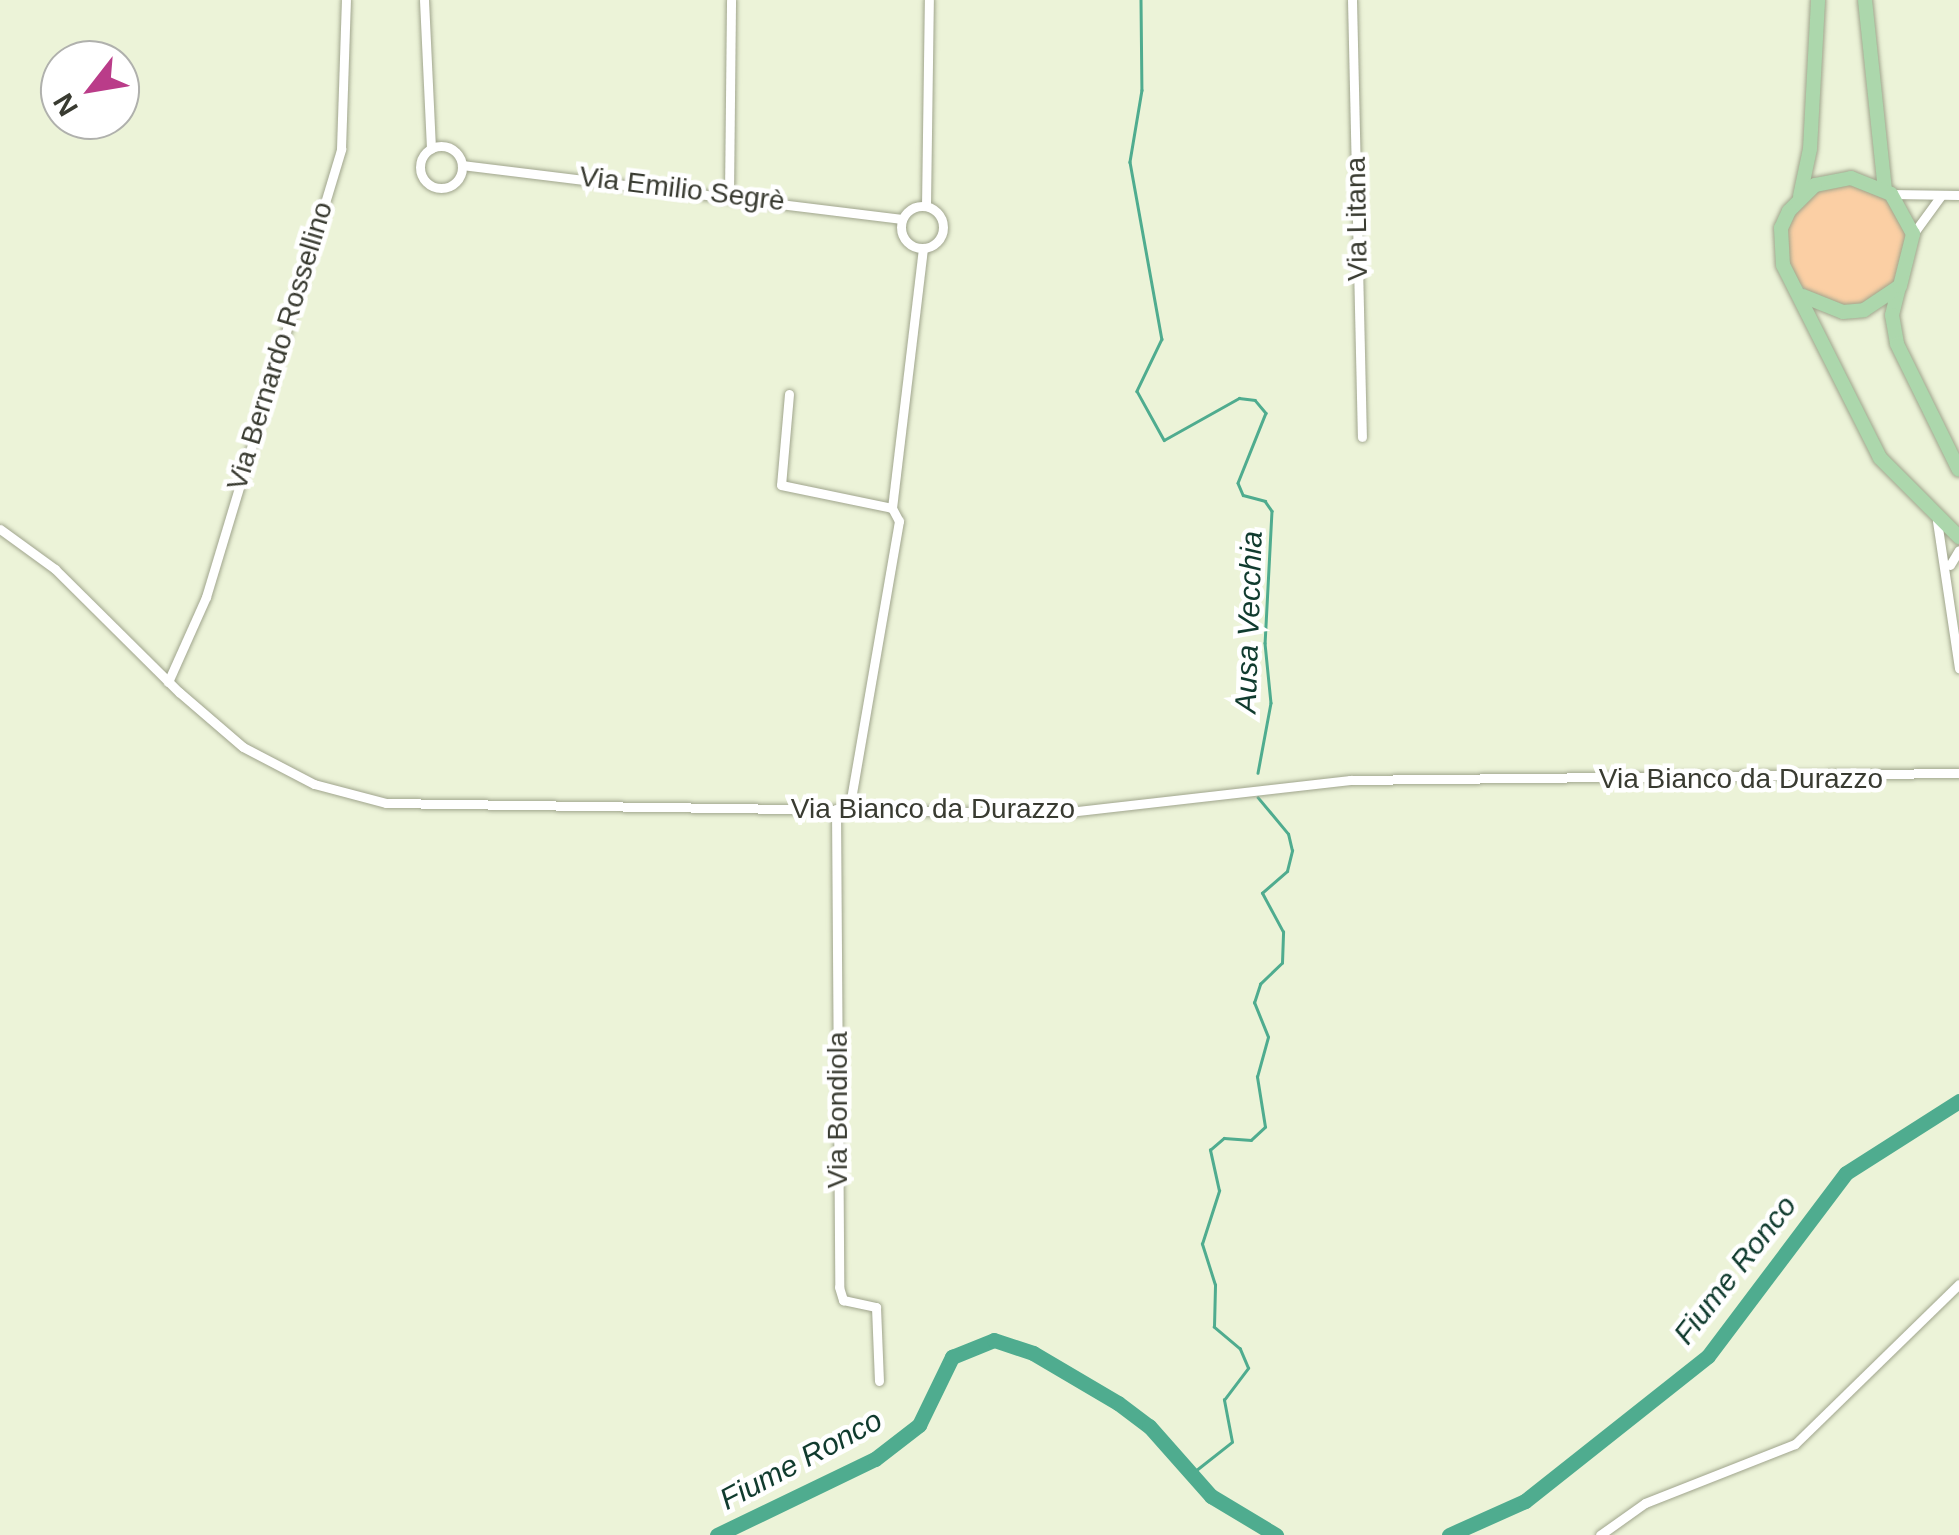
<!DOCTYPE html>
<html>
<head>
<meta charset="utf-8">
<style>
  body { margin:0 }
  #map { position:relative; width:1959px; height:1535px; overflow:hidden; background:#ecf3d8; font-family:Arial,sans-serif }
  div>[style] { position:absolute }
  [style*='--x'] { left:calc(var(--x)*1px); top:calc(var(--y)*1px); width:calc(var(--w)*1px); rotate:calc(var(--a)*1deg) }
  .green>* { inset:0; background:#fbcfa4 }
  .round { border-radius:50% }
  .stream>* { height:2.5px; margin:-1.25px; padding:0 1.25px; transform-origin:1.25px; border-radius:1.25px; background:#4fac8f }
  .river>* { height:15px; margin:-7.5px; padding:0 7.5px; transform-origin:7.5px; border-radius:7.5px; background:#4fac8f }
  .roads { filter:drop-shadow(0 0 2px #a0a58d) drop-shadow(0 0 2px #a0a58d) }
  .minor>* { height:9px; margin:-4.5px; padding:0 4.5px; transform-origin:4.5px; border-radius:4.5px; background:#fff }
  .minor>.ring { margin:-4.5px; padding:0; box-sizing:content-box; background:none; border:9px solid #fff; border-radius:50% }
  .primary>* { height:14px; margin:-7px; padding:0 7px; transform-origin:7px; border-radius:7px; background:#acd7ac }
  span { translate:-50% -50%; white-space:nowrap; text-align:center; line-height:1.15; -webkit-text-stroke:9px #fff; paint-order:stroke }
  .street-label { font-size:28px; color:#393b31 }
  .water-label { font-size:30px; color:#103b2e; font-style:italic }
  .north { position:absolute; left:40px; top:40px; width:100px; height:100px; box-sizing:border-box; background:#fff; border:2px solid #b0b1ad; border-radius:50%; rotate:239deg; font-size:28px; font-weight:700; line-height:40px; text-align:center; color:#393b31 }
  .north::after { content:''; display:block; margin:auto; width:35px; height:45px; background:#ba3c89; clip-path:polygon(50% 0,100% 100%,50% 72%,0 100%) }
</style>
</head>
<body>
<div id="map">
  <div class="green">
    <i class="round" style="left:1786px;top:185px;width:120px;height:120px"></i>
  </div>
  <div class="stream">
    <i style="--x:1141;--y:0;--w:90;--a:89.4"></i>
    <i style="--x:1142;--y:90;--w:73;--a:99.5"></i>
    <i style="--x:1130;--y:162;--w:180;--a:79.8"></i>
    <i style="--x:1162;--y:339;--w:58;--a:115.7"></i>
    <i style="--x:1137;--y:391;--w:56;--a:61.1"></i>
    <i style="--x:1164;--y:440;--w:86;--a:-29.2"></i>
    <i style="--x:1239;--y:398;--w:16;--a:7"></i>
    <i style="--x:1255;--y:400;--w:17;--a:50"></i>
    <i style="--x:1266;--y:413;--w:75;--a:111.8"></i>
    <i style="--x:1238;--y:483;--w:13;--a:67"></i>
    <i style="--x:1243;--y:495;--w:23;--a:15"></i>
    <i style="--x:1265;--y:501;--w:12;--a:55"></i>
    <i style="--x:1272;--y:511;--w:132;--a:93"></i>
    <i style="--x:1265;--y:643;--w:60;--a:84.3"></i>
    <i style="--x:1271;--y:703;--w:71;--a:100.5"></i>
    <i style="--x:1190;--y:1475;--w:53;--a:-38.2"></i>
    <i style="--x:1232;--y:1442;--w:43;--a:-100.8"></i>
    <i style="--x:1224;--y:1400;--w:40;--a:-53"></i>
    <i style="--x:1248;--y:1368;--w:21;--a:-113"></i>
    <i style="--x:1240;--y:1349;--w:34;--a:-140"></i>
    <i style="--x:1214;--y:1327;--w:42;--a:-88.6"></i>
    <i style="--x:1215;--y:1285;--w:43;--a:-107.6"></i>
    <i style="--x:1202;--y:1244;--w:56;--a:-72.2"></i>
    <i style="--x:1219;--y:1191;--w:42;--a:-102.4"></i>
    <i style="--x:1210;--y:1150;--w:18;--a:-41"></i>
    <i style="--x:1224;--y:1138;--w:27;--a:4"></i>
    <i style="--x:1251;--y:1140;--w:19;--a:-43"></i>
    <i style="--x:1265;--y:1127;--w:51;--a:-99.1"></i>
    <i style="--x:1257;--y:1077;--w:41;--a:-74.6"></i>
    <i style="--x:1268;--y:1037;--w:37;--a:-112"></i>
    <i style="--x:1254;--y:1003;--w:20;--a:-72"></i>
    <i style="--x:1260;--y:984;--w:30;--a:-44"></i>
    <i style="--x:1282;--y:963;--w:31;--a:-88"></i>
    <i style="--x:1283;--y:932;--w:44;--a:-118.3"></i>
    <i style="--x:1262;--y:893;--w:33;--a:-41"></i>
    <i style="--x:1287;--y:871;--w:21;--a:-76"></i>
    <i style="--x:1292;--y:851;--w:17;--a:-103"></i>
    <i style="--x:1288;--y:834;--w:47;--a:-129.8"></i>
  </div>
  <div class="river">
    <i style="--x:717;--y:1535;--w:175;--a:-25.7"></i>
    <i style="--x:875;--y:1459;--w:56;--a:-37.7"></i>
    <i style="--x:919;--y:1425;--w:76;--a:-64.1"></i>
    <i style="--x:952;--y:1357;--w:45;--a:-22"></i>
    <i style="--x:994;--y:1340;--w:41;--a:18.4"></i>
    <i style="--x:1033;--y:1353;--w:99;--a:30.5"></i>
    <i style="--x:1118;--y:1403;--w:39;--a:37"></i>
    <i style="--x:1149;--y:1426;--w:94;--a:48.5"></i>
    <i style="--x:1211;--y:1496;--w:76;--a:31"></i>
    <i style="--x:1449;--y:1535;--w:83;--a:-24.1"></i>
    <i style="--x:1525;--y:1501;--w:233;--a:-38.4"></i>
    <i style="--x:1708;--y:1356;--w:229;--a:-53"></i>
    <i style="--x:1846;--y:1173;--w:134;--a:-32.5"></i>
  </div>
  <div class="roads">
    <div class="minor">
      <i style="--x:424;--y:0;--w:149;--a:87.3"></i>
      <i style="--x:1352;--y:0;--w:437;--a:88.7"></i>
      <i class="ring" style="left:420px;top:146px;width:33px;height:33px"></i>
      <i style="--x:462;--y:165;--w:443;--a:7"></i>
      <i style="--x:1891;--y:194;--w:68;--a:0.8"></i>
      <i style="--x:729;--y:195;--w:195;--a:-89.4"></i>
      <i class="ring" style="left:901px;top:206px;width:33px;height:33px"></i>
      <i style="--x:926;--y:206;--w:206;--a:-89.2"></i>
      <i style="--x:1913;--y:234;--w:46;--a:-53.9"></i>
      <i style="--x:789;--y:394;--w:91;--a:95"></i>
      <i style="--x:781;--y:485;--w:113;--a:11.7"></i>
      <i style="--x:892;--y:508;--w:15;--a:62"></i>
      <i style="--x:899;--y:521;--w:293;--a:99.8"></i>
      <i style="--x:892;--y:508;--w:261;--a:-83.2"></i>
      <i style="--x:1937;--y:521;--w:149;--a:81.5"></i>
      <i style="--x:0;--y:529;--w:68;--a:36"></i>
      <i style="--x:55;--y:569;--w:175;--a:44.8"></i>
      <i style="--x:179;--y:692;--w:84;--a:40.7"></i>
      <i style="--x:243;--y:747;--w:80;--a:27.5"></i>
      <i style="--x:314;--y:784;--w:74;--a:14.8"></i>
      <i style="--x:386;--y:803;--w:674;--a:0.85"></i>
      <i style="--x:1060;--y:813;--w:292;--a:-6.5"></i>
      <i style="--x:1350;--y:780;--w:609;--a:-0.66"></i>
      <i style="--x:1950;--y:565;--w:17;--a:-59"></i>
      <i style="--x:168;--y:682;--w:93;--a:-65.9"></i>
      <i style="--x:206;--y:597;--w:468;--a:-73.2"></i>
      <i style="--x:341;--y:149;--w:149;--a:-88.1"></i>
      <i style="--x:836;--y:809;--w:478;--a:89.6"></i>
      <i style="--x:839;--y:1287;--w:14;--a:73"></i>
      <i style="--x:843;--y:1300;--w:34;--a:12"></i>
      <i style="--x:876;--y:1307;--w:74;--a:87.7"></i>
      <i style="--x:1600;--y:1535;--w:55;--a:-35.4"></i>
      <i style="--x:1645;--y:1503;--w:161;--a:-21.5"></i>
      <i style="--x:1795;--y:1444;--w:229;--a:-44.3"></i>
    </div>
    <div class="primary">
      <i style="--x:1865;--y:0;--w:191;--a:84"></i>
      <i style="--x:1800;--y:196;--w:48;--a:-78"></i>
      <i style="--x:1810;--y:149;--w:149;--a:-86.9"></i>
      <i style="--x:1899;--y:287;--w:29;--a:104"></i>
      <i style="--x:1892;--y:315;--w:29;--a:80"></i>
      <i style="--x:1897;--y:344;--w:140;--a:63.8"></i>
      <i style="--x:1803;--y:296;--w:43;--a:21.8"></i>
      <i style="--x:1843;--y:312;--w:21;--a:-5"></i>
      <i style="--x:1864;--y:310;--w:43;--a:-33.7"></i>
      <i style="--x:1900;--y:286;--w:54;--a:-76"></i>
      <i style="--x:1913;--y:234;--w:46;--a:-118.8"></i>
      <i style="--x:1891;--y:194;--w:43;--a:-158.2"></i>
      <i style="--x:1851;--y:178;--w:37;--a:169"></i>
      <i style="--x:1815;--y:185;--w:37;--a:135"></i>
      <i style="--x:1789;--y:211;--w:19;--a:115"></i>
      <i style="--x:1781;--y:228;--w:37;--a:87"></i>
      <i style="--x:1783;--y:265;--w:216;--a:63.3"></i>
      <i style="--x:1880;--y:458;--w:112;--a:45"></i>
    </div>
  </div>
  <div class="street-label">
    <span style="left:682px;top:189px;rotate:7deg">Via Emilio Segrè</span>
    <span style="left:1357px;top:219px;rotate:-91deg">Via Litana</span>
    <span style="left:280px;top:346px;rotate:-73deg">Via Bernardo Rossellino</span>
    <span style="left:1741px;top:779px">Via Bianco da Durazzo</span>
    <span style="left:933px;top:809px">Via Bianco da Durazzo</span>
    <span style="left:838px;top:1110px;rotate:-90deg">Via Bondiola</span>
  </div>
  <div class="water-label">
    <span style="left:1249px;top:622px;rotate:-88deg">Ausa Vecchia</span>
    <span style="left:1735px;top:1270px;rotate:-52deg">Fiume Ronco</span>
    <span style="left:801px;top:1460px;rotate:-28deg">Fiume Ronco</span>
  </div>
  <div class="north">N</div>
</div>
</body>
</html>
